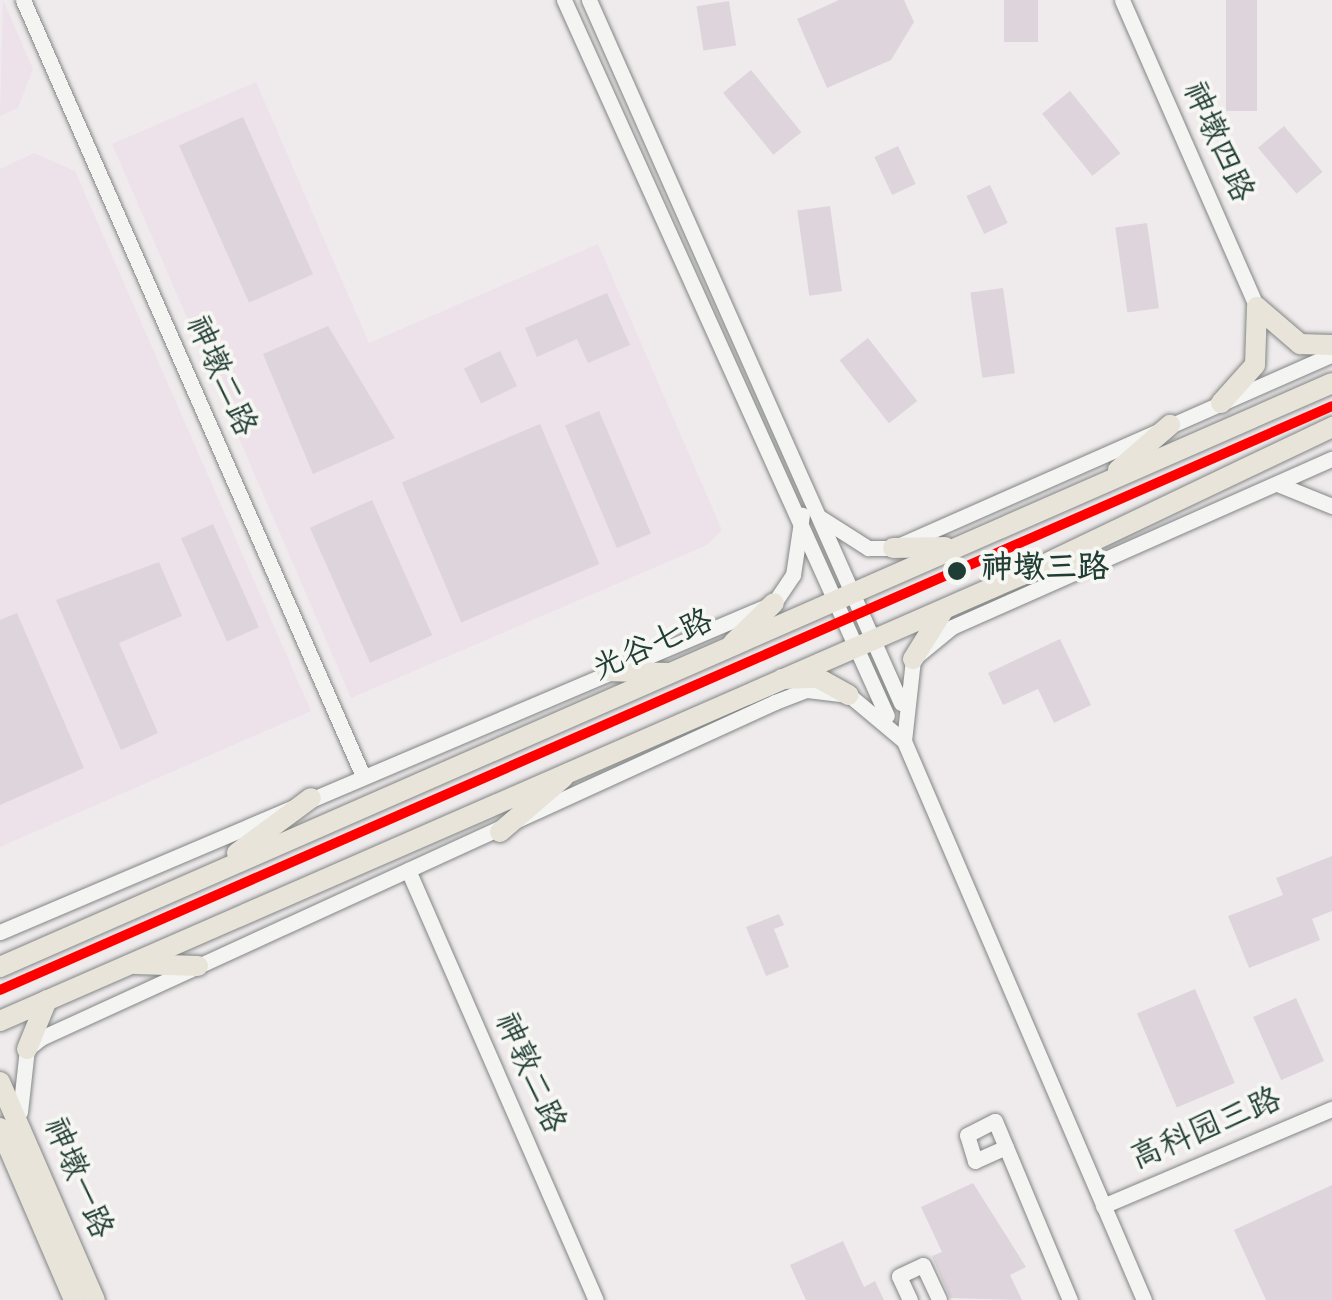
<!DOCTYPE html>
<html>
<head>
<meta charset="utf-8">
<style>
  body { margin:0 }
  #map { position:relative; width:1332px; height:1300px; overflow:hidden; background:#efebed; font-family:"Gochi Hand","LXGW WenKai TC",sans-serif }
  div>[style] { position:absolute }
  [style*='--x'] { left:calc(var(--x)*1px); top:calc(var(--y)*1px); width:calc(var(--w)*1px); rotate:calc(var(--a)*1deg) }
  .built>* { inset:0; background:#ede1ea }
  .building>* { inset:0; background:#ded4dc; transform-origin:0 0 }
  .roads { filter:drop-shadow(0 0 2px #828685) drop-shadow(0 0 2px #828685) }
  .minor>* { height:15px; margin:-7.5px; padding:0 7.5px; transform-origin:7.5px; border-radius:7.5px; background:#f4f4f2 }
  .major>* { height:20px; margin:-10px; padding:0 10px; transform-origin:10px; border-radius:10px; background:#e8e4d9 }
  .tram-1>* { height:10px; margin:-5px; padding:0 5px; transform-origin:5px; border-radius:5px; background:#f00 }
  .dots>* { width:28px; height:28px; translate:-50% -50%; box-sizing:border-box; border:5px solid #f6f6f2; border-radius:50% }
  span { translate:-50% -50%; white-space:nowrap; text-align:center; line-height:1.15; -webkit-text-stroke:8px #f6f6f2; paint-order:stroke }
  .street-label { font-size:32px; color:#1f3d34 }
  .stop-label { font-size:32px; color:#1f3d34; font-weight:700 }
  .left { translate:0 -50%; text-align:left }
</style>
</head>
<body>
<div id="map">
  <div class="built">
    <i style="clip-path:polygon(3px 0,33px 69px,18px 108px,0 116px)"></i>
    <i style="clip-path:polygon(256px 82px,369px 343px,598px 244px,722px 530px,707px 545px,351px 698px,112px 144px)"></i>
    <i style="clip-path:polygon(34px 153px,75px 171px,311px 711px,0 847px,0 169px)"></i>
  </div>
  <div class="building">
    <i style="clip-path:polygon(839px 0,904px 0,914px 22px,891px 60px,827px 88px,797px 19px)"></i>
    <i style="left:1004px;top:0;width:34px;height:42px"></i>
    <i style="left:1226px;top:0;width:31px;height:111px"></i>
    <i style="left:729px;top:1px;width:45px;height:33px;rotate:81deg"></i>
    <i style="left:751px;top:70px;width:80px;height:36px;rotate:51deg"></i>
    <i style="left:1070px;top:91px;width:80px;height:36px;rotate:51deg"></i>
    <i style="left:243px;top:117px;width:172px;height:70px;rotate:66deg"></i>
    <i style="left:1284px;top:126px;width:60px;height:34px;rotate:50deg"></i>
    <i style="left:898px;top:146px;width:42px;height:26px;rotate:65deg"></i>
    <i style="left:990px;top:185px;width:42px;height:26px;rotate:65deg"></i>
    <i style="left:830px;top:206px;width:86px;height:33px;rotate:82deg"></i>
    <i style="left:1147px;top:223px;width:86px;height:32px;rotate:82deg"></i>
    <i style="left:1003px;top:288px;width:86px;height:33px;rotate:82deg"></i>
    <i style="clip-path:polygon(607px 293px,630px 345px,588px 363px,577px 339px,537px 357px,525px 328px)"></i>
    <i style="clip-path:polygon(328px 326px,395px 438px,313px 474px,263px 354px)"></i>
    <i style="left:868px;top:338px;width:80px;height:36px;rotate:52deg"></i>
    <i style="left:500px;top:351px;width:39px;height:40px;rotate:64deg"></i>
    <i style="left:599px;top:411px;width:133px;height:37px;rotate:67deg"></i>
    <i style="left:540px;top:424px;width:152px;height:150px;rotate:67deg"></i>
    <i style="left:372px;top:500px;width:148px;height:68px;rotate:66deg"></i>
    <i style="left:213px;top:524px;width:113px;height:35px;rotate:66deg"></i>
    <i style="clip-path:polygon(159px 562px,182px 616px,119px 643px,158px 733px,121px 750px,56px 600px)"></i>
    <i style="clip-path:polygon(17px 613px,84px 768px,0 805px,0 620px)"></i>
    <i style="clip-path:polygon(1060px 639px,1091px 705px,1054px 723px,1038px 689px,1003px 705px,988px 673px)"></i>
    <i style="clip-path:polygon(1332px 856px,1332px 911px,1312px 919px,1320px 940px,1249px 968px,1228px 916px,1283px 895px,1276px 878px)"></i>
    <i style="clip-path:polygon(779px 914px,784px 925px,774px 929px,789px 967px,766px 976px,746px 927px)"></i>
    <i style="left:1195px;top:989px;width:102px;height:63px;rotate:67deg"></i>
    <i style="left:1296px;top:998px;width:69px;height:47px;rotate:66deg"></i>
    <i style="clip-path:polygon(973px 1183px,1026px 1267px,1010px 1275px,1022px 1300px,950px 1298px,932px 1256px,942px 1252px,921px 1207px)"></i>
    <i style="clip-path:polygon(1332px 1185px,1332px 1300px,1266px 1300px,1234px 1230px)"></i>
    <i style="clip-path:polygon(843px 1241px,864px 1287px,875px 1281px,884px 1300px,806px 1300px,790px 1265px)"></i>
  </div>
  <div class="roads">
    <div class="minor">
      <i style="--x:23;--y:0;--w:847;--a:66.34"></i>
      <i style="--x:564;--y:0;--w:785;--a:65.72"></i>
      <i style="--x:589;--y:0;--w:769;--a:66.07"></i>
      <i style="--x:1122;--y:0;--w:335;--a:66.3"></i>
      <i style="--x:1280;--y:485;--w:56;--a:22"></i>
      <i style="--x:821;--y:518;--w:56;--a:32.6"></i>
      <i style="--x:868;--y:548;--w:25;--a:0"></i>
      <i style="--x:893;--y:548;--w:480;--a:-23.8"></i>
      <i style="--x:904;--y:741;--w:608;--a:66.76"></i>
      <i style="--x:408;--y:870;--w:469;--a:66.4"></i>
      <i style="--x:0;--y:932;--w:841;--a:-23.03"></i>
      <i style="--x:774;--y:603;--w:34;--a:-56"></i>
      <i style="--x:793;--y:575;--w:61;--a:-81.5"></i>
      <i style="--x:20;--y:1112;--w:63;--a:-83.7"></i>
      <i style="--x:27;--y:1049;--w:18;--a:-38"></i>
      <i style="--x:41;--y:1038;--w:807;--a:-24.6"></i>
      <i style="--x:775;--y:702;--w:34;--a:-21"></i>
      <i style="--x:807;--y:690;--w:42;--a:6.8"></i>
      <i style="--x:849;--y:695;--w:72;--a:39.9"></i>
      <i style="--x:904;--y:741;--w:82;--a:-83.7"></i>
      <i style="--x:913;--y:659;--w:50;--a:-39.4"></i>
      <i style="--x:952;--y:627;--w:415;--a:-23.9"></i>
      <i style="--x:1006;--y:1147;--w:34;--a:156"></i>
      <i style="--x:975;--y:1161;--w:27;--a:-107"></i>
      <i style="--x:967;--y:1135;--w:31;--a:-27"></i>
      <i style="--x:995;--y:1121;--w:194;--a:67.3"></i>
      <i style="--x:1103;--y:1206;--w:249;--a:-23"></i>
      <i style="--x:910;--y:1300;--w:26;--a:-115"></i>
      <i style="--x:899;--y:1276;--w:26;--a:-25"></i>
      <i style="--x:923;--y:1265;--w:38;--a:65"></i>
    </div>
    <div class="major">
      <i style="--x:1221;--y:403;--w:51;--a:-48.2"></i>
      <i style="--x:1255;--y:365;--w:58;--a:-88"></i>
      <i style="--x:1257;--y:307;--w:57;--a:40.7"></i>
      <i style="--x:1300;--y:344;--w:32;--a:2"></i>
      <i style="--x:1118;--y:470;--w:69;--a:-40.9"></i>
      <i style="--x:893;--y:548;--w:52;--a:-1.1"></i>
      <i style="--x:1044;--y:572;--w:49;--a:-8.3"></i>
      <i style="--x:733;--y:643;--w:57;--a:-44.3"></i>
      <i style="--x:913;--y:659;--w:57;--a:-58"></i>
      <i style="--x:607;--y:671;--w:60;--a:1.9"></i>
      <i style="--x:782;--y:679;--w:36;--a:-2"></i>
      <i style="--x:818;--y:678;--w:35;--a:29"></i>
      <i style="--x:500;--y:832;--w:83;--a:-40.6"></i>
      <i style="--x:237;--y:853;--w:92;--a:-36.6"></i>
      <i style="--x:135;--y:964;--w:63;--a:1.8"></i>
      <i style="--x:0;--y:967;--w:1454;--a:-23.67"></i>
      <i style="--x:0;--y:1021;--w:1115;--a:-23.58"></i>
      <i style="--x:1022;--y:575;--w:344;--a:-25.5"></i>
      <i style="--x:27;--y:1049;--w:53;--a:-67.8"></i>
      <i style="--x:0;--y:1082;--w:238;--a:66.5"></i>
      <i style="--x:0;--y:1128;--w:187;--a:66.7"></i>
    </div>
  </div>
  <div class="tram-1">
    <i style="--x:0;--y:990;--w:1454;--a:-23.67"></i>
  </div>
  <div class="dots">
    <i style="left:957px;top:571px;background:#1f3d34"></i>
  </div>
  <div class="street-label">
    <span style="left:1215px;top:143px;rotate:66deg">神墩四路</span>
    <span style="left:218px;top:377px;rotate:66deg">神墩二路</span>
    <span style="left:654px;top:648px;rotate:-24deg">光谷七路</span>
    <span style="left:527px;top:1074px;rotate:66deg">神敦二路</span>
    <span style="left:1207px;top:1132px;rotate:-23deg">高科园三路</span>
    <span style="left:75px;top:1179px;rotate:67deg">神墩一路</span>
  </div>
  <div class="stop-label">
    <span class="left" style="left:981px;top:571px">神墩三路</span>
  </div>
</div>
</body>
</html>
